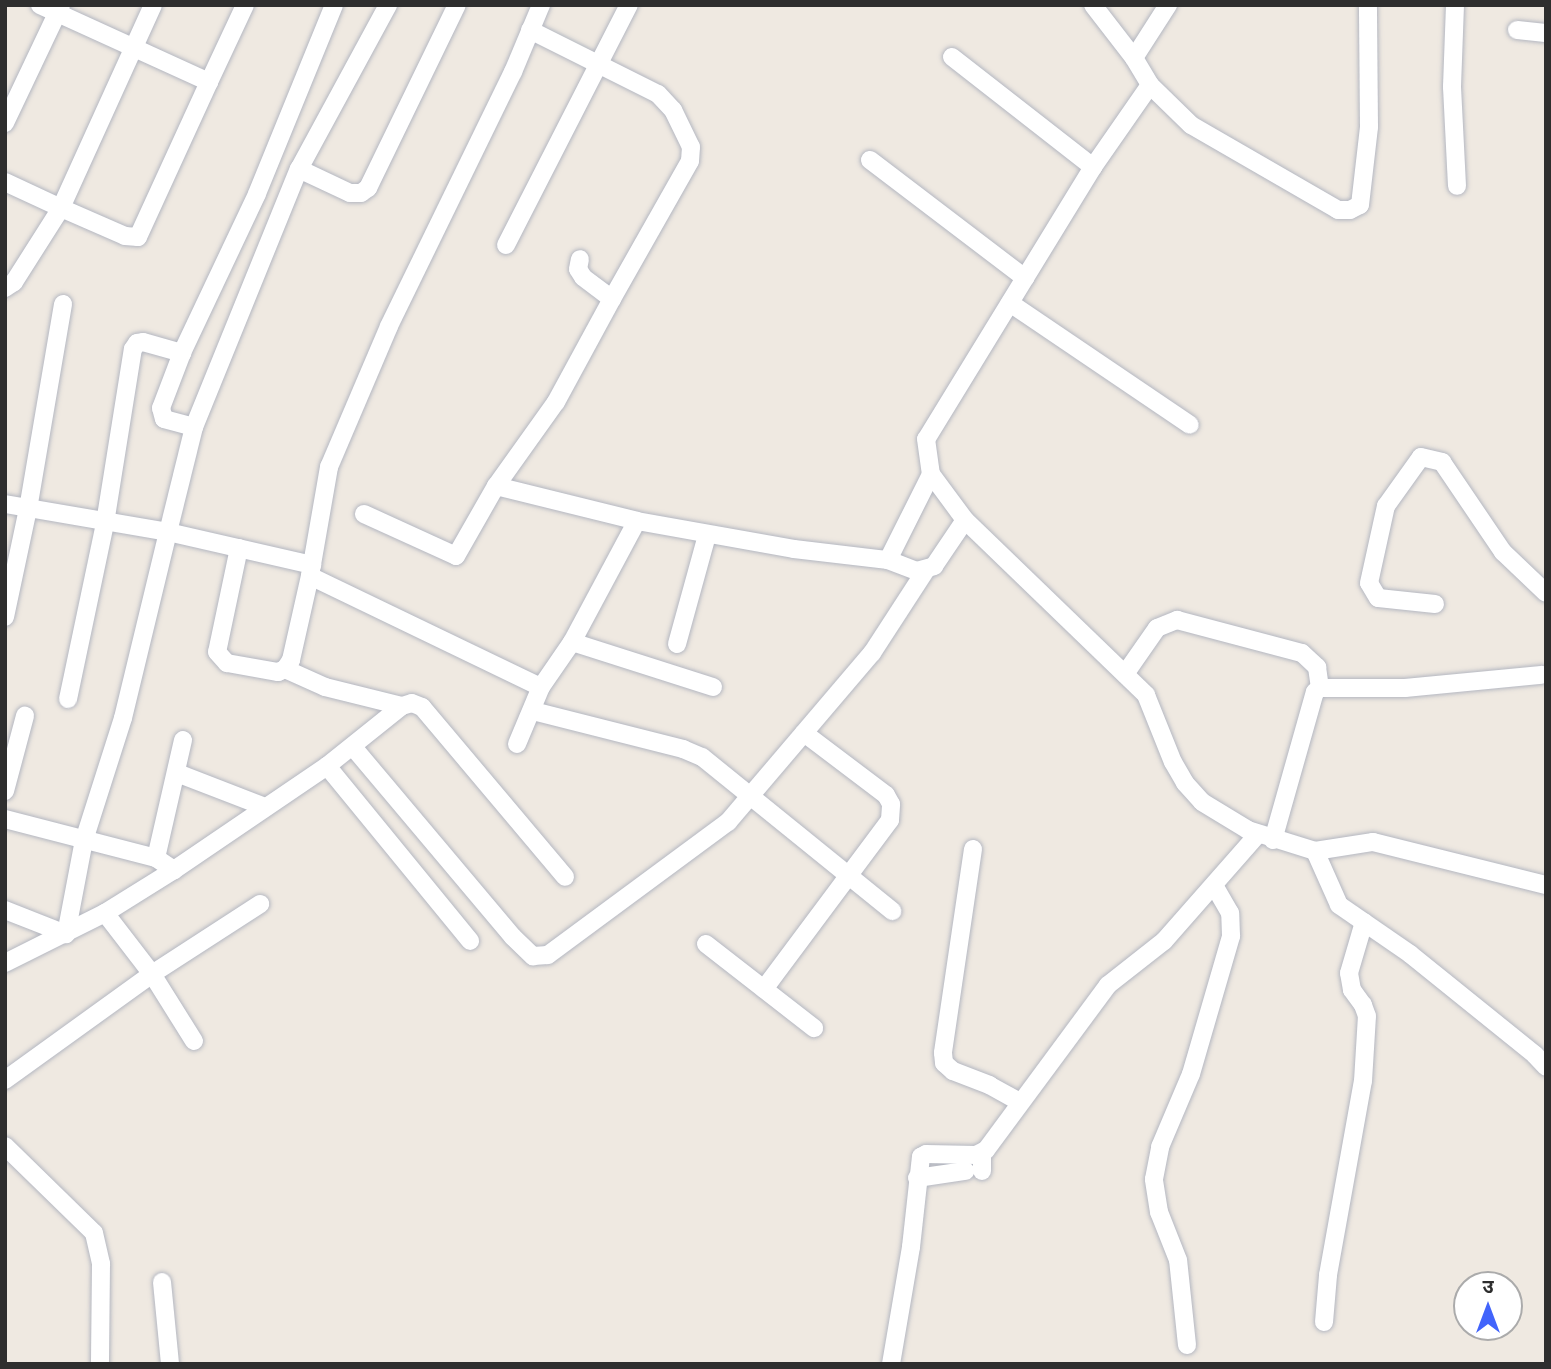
<!DOCTYPE html>
<html>
<head>
<meta charset="utf-8">
<style>
  body { margin:0 }
  #map { position:relative; width:1551px; height:1369px; overflow:hidden; background:#efe9e1; font-family:"Work Sans","Noto Sans Devanagari",sans-serif }
  div>[style] { position:absolute }
  [style*='--x'] { left:calc(var(--x)*1px); top:calc(var(--y)*1px); width:calc(var(--w)*1px); rotate:calc(var(--a)*1deg) }
  .roads { filter:drop-shadow(0 0 2px #b4b7c1) drop-shadow(0 0 2px #b4b7c1) }
  .street>* { height:18px; margin:-9px; padding:0 9px; transform-origin:9px; border-radius:9px; background:#fff }
  span { translate:-50% -50%; white-space:nowrap; text-align:center; line-height:1.15; -webkit-text-stroke:7px #fff; paint-order:stroke }
  .frame { position:absolute; inset:0; border:7px solid #2e2e2e; pointer-events:none }
  .north { position:absolute; left:1453px; top:1271px; width:70px; height:70px; box-sizing:border-box; background:#fff; border:2px solid #ababab; border-radius:50%; rotate:0deg; font-size:19px; font-weight:700; line-height:28px; text-align:center; color:#2e2e2e }
  .north::after { content:''; display:block; margin:auto; width:24px; height:32px; background:#4264fb; clip-path:polygon(50% 0,100% 100%,50% 72%,0 100%) }
</style>
</head>
<body>
<div id="map">
  <div class="roads">
    <div class="street">
      <i style="--x:40;--y:5;--w:186;--a:24.5"></i>
      <i style="--x:209;--y:82;--w:85;--a:-64.9"></i>
      <i style="--x:153;--y:5;--w:223;--a:114.4"></i>
      <i style="--x:61;--y:208;--w:70;--a:23.6"></i>
      <i style="--x:125;--y:236;--w:13;--a:4"></i>
      <i style="--x:138;--y:237;--w:170;--a:-65.4"></i>
      <i style="--x:334;--y:5;--w:204;--a:112.2"></i>
      <i style="--x:257;--y:194;--w:176;--a:115.3"></i>
      <i style="--x:182;--y:353;--w:59;--a:110.9"></i>
      <i style="--x:161;--y:408;--w:11;--a:75"></i>
      <i style="--x:164;--y:419;--w:31;--a:15"></i>
      <i style="--x:194;--y:427;--w:279;--a:-67.9"></i>
      <i style="--x:299;--y:169;--w:187;--a:-61.5"></i>
      <i style="--x:1093;--y:5;--w:67;--a:52.3"></i>
      <i style="--x:1134;--y:58;--w:31;--a:59"></i>
      <i style="--x:1150;--y:85;--w:100;--a:124.8"></i>
      <i style="--x:1093;--y:167;--w:319;--a:121.5"></i>
      <i style="--x:926;--y:439;--w:35;--a:82"></i>
      <i style="--x:931;--y:474;--w:57;--a:53.5"></i>
      <i style="--x:965;--y:520;--w:252;--a:44"></i>
      <i style="--x:1146;--y:695;--w:72;--a:68.1"></i>
      <i style="--x:1173;--y:762;--w:24;--a:60"></i>
      <i style="--x:1185;--y:783;--w:25;--a:48"></i>
      <i style="--x:1202;--y:802;--w:54;--a:31.3"></i>
      <i style="--x:1248;--y:830;--w:70;--a:17.4"></i>
      <i style="--x:1315;--y:851;--w:59;--a:-8.8"></i>
      <i style="--x:1373;--y:842;--w:178;--a:14"></i>
      <i style="--x:1455;--y:5;--w:82;--a:92.1"></i>
      <i style="--x:1452;--y:87;--w:99;--a:87.1"></i>
      <i style="--x:530;--y:30;--w:143;--a:26.6"></i>
      <i style="--x:658;--y:94;--w:22;--a:47"></i>
      <i style="--x:673;--y:110;--w:41;--a:64.1"></i>
      <i style="--x:691;--y:147;--w:14;--a:94"></i>
      <i style="--x:690;--y:161;--w:159;--a:119.5"></i>
      <i style="--x:612;--y:299;--w:36;--a:-143"></i>
      <i style="--x:583;--y:277;--w:9;--a:-122"></i>
      <i style="--x:578;--y:269;--w:10;--a:-79"></i>
      <i style="--x:1517;--y:30;--w:29;--a:6"></i>
      <i style="--x:952;--y:57;--w:179;--a:38"></i>
      <i style="--x:1134;--y:58;--w:63;--a:-57.3"></i>
      <i style="--x:1150;--y:85;--w:57;--a:44.3"></i>
      <i style="--x:1191;--y:125;--w:170;--a:30"></i>
      <i style="--x:1338;--y:210;--w:12;--a:0"></i>
      <i style="--x:1350;--y:210;--w:11;--a:-27"></i>
      <i style="--x:1360;--y:205;--w:79;--a:-83.4"></i>
      <i style="--x:1369;--y:127;--w:122;--a:-90.5"></i>
      <i style="--x:5;--y:123;--w:131;--a:-64.6"></i>
      <i style="--x:870;--y:160;--w:195;--a:37.3"></i>
      <i style="--x:299;--y:169;--w:56;--a:25.2"></i>
      <i style="--x:350;--y:193;--w:11;--a:0"></i>
      <i style="--x:361;--y:193;--w:9;--a:-36"></i>
      <i style="--x:368;--y:188;--w:203;--a:-64.1"></i>
      <i style="--x:5;--y:182;--w:62;--a:24.9"></i>
      <i style="--x:61;--y:208;--w:88;--a:122.4"></i>
      <i style="--x:14;--y:282;--w:11;--a:146"></i>
      <i style="--x:506;--y:245;--w:270;--a:-62.9"></i>
      <i style="--x:1010;--y:303;--w:217;--a:34.1"></i>
      <i style="--x:194;--y:427;--w:108;--a:103.9"></i>
      <i style="--x:168;--y:532;--w:148;--a:12.9"></i>
      <i style="--x:496;--y:486;--w:103;--a:-54.5"></i>
      <i style="--x:556;--y:402;--w:117;--a:-61.5"></i>
      <i style="--x:5;--y:504;--w:165;--a:9.7"></i>
      <i style="--x:168;--y:532;--w:191;--a:103.6"></i>
      <i style="--x:123;--y:718;--w:128;--a:107.7"></i>
      <i style="--x:84;--y:840;--w:96;--a:100.8"></i>
      <i style="--x:66;--y:934;--w:66;--a:-158.5"></i>
      <i style="--x:364;--y:514;--w:101;--a:24.5"></i>
      <i style="--x:456;--y:556;--w:81;--a:-60.3"></i>
      <i style="--x:496;--y:486;--w:145;--a:13.9"></i>
      <i style="--x:239;--y:548;--w:106;--a:101.9"></i>
      <i style="--x:217;--y:652;--w:15;--a:48"></i>
      <i style="--x:227;--y:663;--w:52;--a:10"></i>
      <i style="--x:278;--y:672;--w:8;--a:-23"></i>
      <i style="--x:285;--y:669;--w:11;--a:-56"></i>
      <i style="--x:291;--y:660;--w:86;--a:-77.3"></i>
      <i style="--x:310;--y:576;--w:111;--a:-80.1"></i>
      <i style="--x:329;--y:467;--w:153;--a:-66.9"></i>
      <i style="--x:389;--y:326;--w:283;--a:-64"></i>
      <i style="--x:513;--y:72;--w:73;--a:-67.3"></i>
      <i style="--x:888;--y:560;--w:96;--a:-63.4"></i>
      <i style="--x:310;--y:576;--w:256;--a:25.7"></i>
      <i style="--x:1435;--y:604;--w:57;--a:-174"></i>
      <i style="--x:1378;--y:598;--w:17;--a:-121"></i>
      <i style="--x:1369;--y:583;--w:79;--a:-77.6"></i>
      <i style="--x:1386;--y:506;--w:60;--a:-54.5"></i>
      <i style="--x:1421;--y:457;--w:22;--a:13"></i>
      <i style="--x:1442;--y:462;--w:109;--a:55.9"></i>
      <i style="--x:1503;--y:552;--w:59;--a:43.6"></i>
      <i style="--x:5;--y:617;--w:110;--a:-78"></i>
      <i style="--x:28;--y:509;--w:208;--a:-80.3"></i>
      <i style="--x:572;--y:642;--w:148;--a:17.7"></i>
      <i style="--x:677;--y:644;--w:113;--a:-74.6"></i>
      <i style="--x:285;--y:669;--w:44;--a:24.2"></i>
      <i style="--x:325;--y:687;--w:79;--a:13.9"></i>
      <i style="--x:1125;--y:674;--w:56;--a:-55.2"></i>
      <i style="--x:1157;--y:628;--w:22;--a:-22"></i>
      <i style="--x:1177;--y:620;--w:129;--a:14.8"></i>
      <i style="--x:1302;--y:653;--w:21;--a:43"></i>
      <i style="--x:1317;--y:667;--w:21;--a:82"></i>
      <i style="--x:68;--y:699;--w:180;--a:-78.1"></i>
      <i style="--x:105;--y:523;--w:176;--a:-80.9"></i>
      <i style="--x:133;--y:349;--w:7;--a:-56"></i>
      <i style="--x:137;--y:343;--w:6;--a:-9"></i>
      <i style="--x:143;--y:342;--w:41;--a:15.8"></i>
      <i style="--x:533;--y:711;--w:155;--a:14.2"></i>
      <i style="--x:683;--y:749;--w:21;--a:23"></i>
      <i style="--x:702;--y:757;--w:245;--a:39"></i>
      <i style="--x:517;--y:744;--w:62;--a:-67.2"></i>
      <i style="--x:541;--y:687;--w:55;--a:-55.4"></i>
      <i style="--x:572;--y:642;--w:137;--a:-61.8"></i>
      <i style="--x:637;--y:521;--w:159;--a:10.1"></i>
      <i style="--x:794;--y:549;--w:95;--a:6.7"></i>
      <i style="--x:888;--y:560;--w:31;--a:21"></i>
      <i style="--x:917;--y:571;--w:18;--a:-16"></i>
      <i style="--x:934;--y:566;--w:55;--a:-56"></i>
      <i style="--x:353;--y:747;--w:248;--a:49.9"></i>
      <i style="--x:513;--y:937;--w:28;--a:44"></i>
      <i style="--x:533;--y:956;--w:15;--a:-4"></i>
      <i style="--x:548;--y:955;--w:224;--a:-36.5"></i>
      <i style="--x:728;--y:822;--w:222;--a:-49.6"></i>
      <i style="--x:872;--y:653;--w:99;--a:-57"></i>
      <i style="--x:327;--y:766;--w:226;--a:50.7"></i>
      <i style="--x:177;--y:773;--w:94;--a:21.1"></i>
      <i style="--x:5;--y:791;--w:78;--a:-75.1"></i>
      <i style="--x:5;--y:819;--w:156;--a:14.5"></i>
      <i style="--x:156;--y:858;--w:22;--a:34"></i>
      <i style="--x:174;--y:870;--w:185;--a:-34.2"></i>
      <i style="--x:327;--y:766;--w:96;--a:-38.7"></i>
      <i style="--x:402;--y:706;--w:10;--a:-17"></i>
      <i style="--x:412;--y:703;--w:11;--a:22"></i>
      <i style="--x:422;--y:707;--w:222;--a:49.9"></i>
      <i style="--x:1273;--y:840;--w:154;--a:-74.2"></i>
      <i style="--x:1315;--y:692;--w:6;--a:-39"></i>
      <i style="--x:1320;--y:688;--w:85;--a:0"></i>
      <i style="--x:1405;--y:688;--w:137;--a:-5.5"></i>
      <i style="--x:973;--y:849;--w:206;--a:98.4"></i>
      <i style="--x:943;--y:1053;--w:10;--a:84"></i>
      <i style="--x:944;--y:1063;--w:12;--a:42"></i>
      <i style="--x:953;--y:1071;--w:39;--a:21"></i>
      <i style="--x:989;--y:1085;--w:35;--a:29"></i>
      <i style="--x:1315;--y:851;--w:59;--a:66"></i>
      <i style="--x:1339;--y:905;--w:86;--a:34.6"></i>
      <i style="--x:1410;--y:954;--w:161;--a:38.9"></i>
      <i style="--x:1535;--y:1055;--w:16;--a:47"></i>
      <i style="--x:156;--y:858;--w:121;--a:-77.1"></i>
      <i style="--x:105;--y:913;--w:77;--a:52.4"></i>
      <i style="--x:152;--y:974;--w:79;--a:57.9"></i>
      <i style="--x:706;--y:944;--w:137;--a:37.9"></i>
      <i style="--x:5;--y:963;--w:112;--a:-26.6"></i>
      <i style="--x:105;--y:913;--w:81;--a:-31.9"></i>
      <i style="--x:764;--y:989;--w:211;--a:-53.3"></i>
      <i style="--x:890;--y:820;--w:16;--a:-86"></i>
      <i style="--x:891;--y:804;--w:10;--a:-119"></i>
      <i style="--x:886;--y:795;--w:103;--a:-142.9"></i>
      <i style="--x:5;--y:1080;--w:181;--a:-35.8"></i>
      <i style="--x:152;--y:974;--w:129;--a:-32.9"></i>
      <i style="--x:5;--y:1146;--w:124;--a:44.3"></i>
      <i style="--x:94;--y:1233;--w:32;--a:77"></i>
      <i style="--x:101;--y:1264;--w:100;--a:90.6"></i>
      <i style="--x:982;--y:1153;--w:18;--a:90"></i>
      <i style="--x:917;--y:1178;--w:49;--a:-8.3"></i>
      <i style="--x:162;--y:1282;--w:82;--a:84.4"></i>
      <i style="--x:1324;--y:1322;--w:47;--a:-85.1"></i>
      <i style="--x:1328;--y:1275;--w:197;--a:-79.8"></i>
      <i style="--x:1363;--y:1081;--w:65;--a:-86.5"></i>
      <i style="--x:1367;--y:1016;--w:12;--a:-110"></i>
      <i style="--x:1363;--y:1005;--w:19;--a:-126"></i>
      <i style="--x:1352;--y:990;--w:17;--a:-100"></i>
      <i style="--x:1349;--y:973;--w:53;--a:-73.6"></i>
      <i style="--x:1187;--y:1345;--w:85;--a:-96"></i>
      <i style="--x:1178;--y:1260;--w:52;--a:-111.6"></i>
      <i style="--x:1159;--y:1212;--w:33;--a:-99"></i>
      <i style="--x:1154;--y:1179;--w:33;--a:-79"></i>
      <i style="--x:1160;--y:1147;--w:79;--a:-67"></i>
      <i style="--x:1191;--y:1074;--w:144;--a:-73.8"></i>
      <i style="--x:1231;--y:936;--w:23;--a:-92"></i>
      <i style="--x:1230;--y:913;--w:30;--a:-120"></i>
      <i style="--x:891;--y:1364;--w:119;--a:-80.3"></i>
      <i style="--x:911;--y:1247;--w:91;--a:-83.7"></i>
      <i style="--x:921;--y:1157;--w:6;--a:-31"></i>
      <i style="--x:926;--y:1154;--w:50;--a:1.1"></i>
      <i style="--x:976;--y:1155;--w:11;--a:-27"></i>
      <i style="--x:986;--y:1150;--w:205;--a:-53.5"></i>
      <i style="--x:1108;--y:985;--w:71;--a:-38.2"></i>
      <i style="--x:1164;--y:941;--w:142;--a:-48.7"></i>
    </div>
  </div>
  <div class="frame"></div>
  <div class="north">उ</div>
</div>
</body>
</html>
